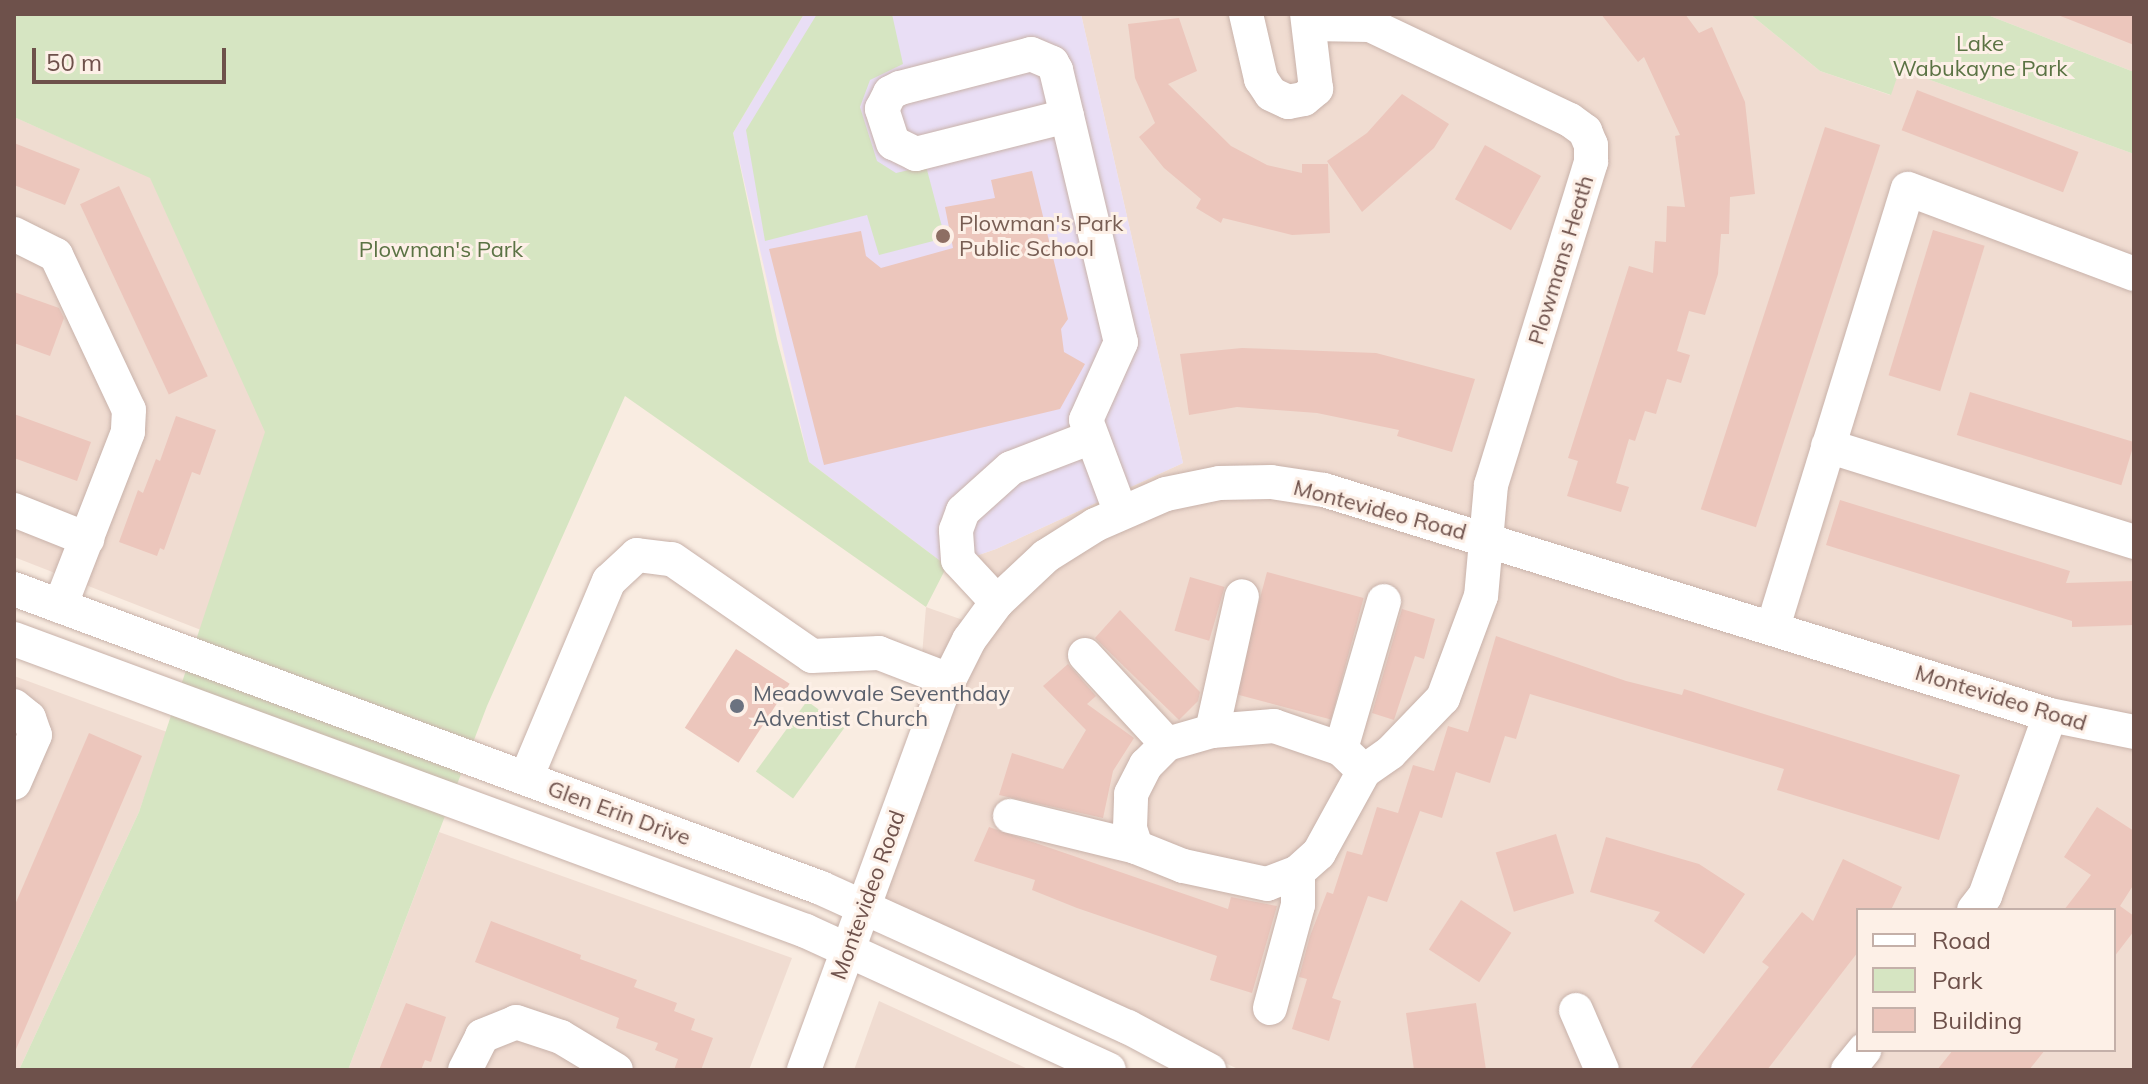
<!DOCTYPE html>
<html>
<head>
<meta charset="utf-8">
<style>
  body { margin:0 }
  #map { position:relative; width:2148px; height:1084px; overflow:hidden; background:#f9ece1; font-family:Mulish,sans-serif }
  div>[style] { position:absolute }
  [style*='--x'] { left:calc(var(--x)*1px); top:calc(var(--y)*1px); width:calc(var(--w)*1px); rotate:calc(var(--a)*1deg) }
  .residential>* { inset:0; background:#f0dcd1 }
  .education>* { inset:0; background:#e9def5 }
  .green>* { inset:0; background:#d6e5c2; transform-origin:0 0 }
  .building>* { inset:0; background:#ecc6bc; transform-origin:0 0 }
  .roads { filter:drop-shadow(0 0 2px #c8b2aa) drop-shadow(0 0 2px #c8b2aa) }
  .minor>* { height:34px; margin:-17px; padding:0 17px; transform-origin:17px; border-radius:17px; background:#fff }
  .dots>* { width:22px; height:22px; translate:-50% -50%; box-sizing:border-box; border:4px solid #fdf0e7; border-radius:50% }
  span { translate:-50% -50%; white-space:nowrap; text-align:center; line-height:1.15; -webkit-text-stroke:6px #fdf0e7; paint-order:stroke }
  .park-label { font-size:22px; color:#5b7344 }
  .education-label { font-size:22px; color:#785e54 }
  .left { translate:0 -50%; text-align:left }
  .street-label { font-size:22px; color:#6e514b }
  .worship-label { font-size:22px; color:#5b616d }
  .frame { position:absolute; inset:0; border:16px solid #6e514b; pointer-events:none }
  .legend { position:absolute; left:1856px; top:908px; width:260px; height:144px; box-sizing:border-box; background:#fdf0e7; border:2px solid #c4b0a9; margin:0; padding:10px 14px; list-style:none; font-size:24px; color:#6e514b }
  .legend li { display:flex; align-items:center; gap:16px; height:40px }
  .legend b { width:40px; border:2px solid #c4b0a9 }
  .scale { position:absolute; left:32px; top:48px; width:194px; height:36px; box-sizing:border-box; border:4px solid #6e514b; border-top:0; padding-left:10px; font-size:24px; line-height:28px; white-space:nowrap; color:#6e514b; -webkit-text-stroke:6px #fdf0e7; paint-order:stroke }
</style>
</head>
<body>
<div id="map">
  <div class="residential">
    <i style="clip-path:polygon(evenodd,1081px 14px,1750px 14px,1820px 71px,1890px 95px,1900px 69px,2134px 154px,2134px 1070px,1240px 1070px,878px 899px,909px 812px,926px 607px,997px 632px,947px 566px,996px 549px,1183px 463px,1081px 14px,1858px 910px,2114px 910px,2114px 1050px,1858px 1050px,1858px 910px)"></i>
    <i style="clip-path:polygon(1985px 14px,2134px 14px,2134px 72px)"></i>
    <i style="clip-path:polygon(14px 117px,150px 177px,266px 432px,201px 630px,14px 557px)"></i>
    <i style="clip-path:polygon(14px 676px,167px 732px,139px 812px,19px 1070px,14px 1070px)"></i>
    <i style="clip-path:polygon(439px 832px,792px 958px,749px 1070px,348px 1070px)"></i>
    <i style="clip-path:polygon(879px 1001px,1030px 1070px,854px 1070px)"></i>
  </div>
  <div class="education">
    <i style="clip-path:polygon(804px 14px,1081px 14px,1183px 463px,996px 549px,947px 566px,809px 462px,733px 133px)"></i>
  </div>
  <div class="green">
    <i style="clip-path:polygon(14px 14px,804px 14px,733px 133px,777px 339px,809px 462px,947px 566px,926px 607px,625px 396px,487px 706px,348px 1070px,19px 1070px,139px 812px,265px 432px,150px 178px,14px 117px)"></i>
    <i style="clip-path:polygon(817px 14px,892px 14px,903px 64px,870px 80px,860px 107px,877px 161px,896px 173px,926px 166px,945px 238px,879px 255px,867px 215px,765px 241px,746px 130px)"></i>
    <i style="clip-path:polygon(1750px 14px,1985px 14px,2134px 72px,2134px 154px,1900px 69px,1891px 95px,1820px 71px)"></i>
    <i style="left:807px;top:701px;width:46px;height:87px;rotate:36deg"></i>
  </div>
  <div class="building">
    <i style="clip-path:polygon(1601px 14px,1685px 14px,1699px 33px,1712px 27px,1745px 102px,1755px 194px,1730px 197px,1729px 234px,1721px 234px,1718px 274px,1705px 315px,1689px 311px,1677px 351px,1690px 355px,1681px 383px,1667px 379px,1656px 414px,1645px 411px,1635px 441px,1629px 439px,1616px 483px,1629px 487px,1621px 512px,1567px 496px,1578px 461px,1568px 458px,1629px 266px,1653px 273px,1655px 241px,1666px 242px,1667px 206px,1685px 207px,1675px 136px,1680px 135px,1644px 57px,1638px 62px)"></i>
    <i style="clip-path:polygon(2058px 14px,2134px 14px,2134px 45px,2058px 15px)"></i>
    <i style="clip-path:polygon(1179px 18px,1197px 71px,1168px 84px,1231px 146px,1267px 165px,1302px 173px,1302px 164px,1328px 164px,1330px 233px,1292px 235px,1223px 218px,1221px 223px,1196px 208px,1201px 199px,1164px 168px,1139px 137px,1155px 123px,1135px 78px,1128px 24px)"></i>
    <i style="left:1917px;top:90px;width:173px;height:43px;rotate:21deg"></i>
    <i style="clip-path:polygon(1402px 94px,1449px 124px,1434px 148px,1362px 212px,1327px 161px,1367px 133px)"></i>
    <i style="left:1825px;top:127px;width:58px;height:402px;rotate:18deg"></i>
    <i style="clip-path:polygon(14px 143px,80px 169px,65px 205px,14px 185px)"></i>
    <i style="left:1485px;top:145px;width:64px;height:62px;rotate:29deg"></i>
    <i style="clip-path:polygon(1032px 171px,1068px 319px,1061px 329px,1064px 352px,1085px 364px,1060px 409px,824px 465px,769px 249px,861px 231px,866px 256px,881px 268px,953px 248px,945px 207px,995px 198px,991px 180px)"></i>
    <i style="left:119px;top:186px;width:210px;height:43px;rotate:65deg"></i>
    <i style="left:1933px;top:230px;width:54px;height:152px;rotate:17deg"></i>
    <i style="clip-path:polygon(14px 292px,59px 308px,64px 318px,50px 356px,14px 343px)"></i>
    <i style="clip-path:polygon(1242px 348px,1376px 353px,1475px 379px,1452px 452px,1397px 436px,1399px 430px,1317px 413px,1237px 407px,1189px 415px,1180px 354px)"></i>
    <i style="left:1970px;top:392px;width:172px;height:45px;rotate:17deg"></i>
    <i style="clip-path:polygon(14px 414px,91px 442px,77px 481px,14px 458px)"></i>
    <i style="clip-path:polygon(176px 416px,216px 430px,200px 475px,192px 472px,164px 550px,160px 548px,157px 556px,119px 542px,138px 490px,143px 493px,156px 459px,160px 461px)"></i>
    <i style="clip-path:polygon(1840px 500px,2070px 571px,2066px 583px,2134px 581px,2134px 625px,2072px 627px,2072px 621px,1826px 545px)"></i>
    <i style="left:1267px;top:572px;width:100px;height:126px;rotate:15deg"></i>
    <i style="left:1190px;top:577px;width:36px;height:56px;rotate:16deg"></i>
    <i style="clip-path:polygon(1402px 609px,1435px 619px,1424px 659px,1415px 656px,1394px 720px,1372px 713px)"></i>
    <i style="clip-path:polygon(1120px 610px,1200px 692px,1198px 701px,1179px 720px,1095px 638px)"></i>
    <i style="clip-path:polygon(1496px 636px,1626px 681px,1682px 695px,1684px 689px,1960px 775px,1939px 840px,1777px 790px,1784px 769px,1530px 694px,1516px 739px,1505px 736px,1490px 783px,1456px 772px,1442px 818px,1420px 811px,1387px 902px,1368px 896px,1332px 998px,1341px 1001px,1329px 1041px,1292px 1029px,1307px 979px,1299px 977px,1310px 936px,1327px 892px,1333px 894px,1347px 851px,1362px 855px,1377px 807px,1398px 813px,1413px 765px,1434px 771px,1448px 726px,1468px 732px)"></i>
    <i style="left:736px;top:649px;width:64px;height:94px;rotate:33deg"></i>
    <i style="clip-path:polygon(1068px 664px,1096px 696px,1087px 704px,1134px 738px,1113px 771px,1103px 818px,999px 795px,1012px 753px,1063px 769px,1086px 730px,1043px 686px)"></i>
    <i style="clip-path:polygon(89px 733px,142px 756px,14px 1054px,14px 907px)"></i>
    <i style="clip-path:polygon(2097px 807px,2134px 831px,2134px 884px,2120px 906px,2134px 916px,2134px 931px,2114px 957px,2114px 910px,2064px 910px,2091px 875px,2064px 857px)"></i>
    <i style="clip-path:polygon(989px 827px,1228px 909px,1231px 897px,1277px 906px,1252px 993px,1210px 980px,1217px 956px,1077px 908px,1032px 890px,1035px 880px,974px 861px)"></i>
    <i style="left:1556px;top:834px;width:62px;height:63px;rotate:73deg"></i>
    <i style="clip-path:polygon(1606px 837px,1699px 864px,1745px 894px,1704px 954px,1654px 921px,1660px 912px,1590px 892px)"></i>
    <i style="clip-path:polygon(1843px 859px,1902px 887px,1891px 910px,1858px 910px,1858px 952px,1767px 1070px,1689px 1070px,1769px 967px,1762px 962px,1802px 912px,1813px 921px)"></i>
    <i style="left:1461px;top:900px;width:60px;height:59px;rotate:33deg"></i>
    <i style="clip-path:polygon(491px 921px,581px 955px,580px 959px,637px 980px,634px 987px,677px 1003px,674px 1011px,695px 1019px,691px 1030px,713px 1038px,701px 1070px,674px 1070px,678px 1059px,655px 1050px,658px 1043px,616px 1028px,619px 1018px,475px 962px)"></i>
    <i style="clip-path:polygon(406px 1003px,446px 1017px,431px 1062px,425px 1060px,421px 1070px,379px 1070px)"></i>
    <i style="clip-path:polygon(1476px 1003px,1486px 1070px,1414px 1070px,1406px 1013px)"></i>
    <i style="clip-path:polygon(1953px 1050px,2045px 1050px,2029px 1070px,1937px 1070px)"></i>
  </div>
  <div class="roads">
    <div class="minor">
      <i style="--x:1246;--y:14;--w:67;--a:77"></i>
      <i style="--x:1261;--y:79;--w:18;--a:56"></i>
      <i style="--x:1271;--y:94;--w:19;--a:25"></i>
      <i style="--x:1288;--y:102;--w:16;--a:-11"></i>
      <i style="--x:1304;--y:99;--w:16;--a:-40"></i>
      <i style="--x:1316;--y:89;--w:76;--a:-96.8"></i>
      <i style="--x:1310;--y:24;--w:60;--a:1"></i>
      <i style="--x:1370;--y:25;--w:221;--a:25.4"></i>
      <i style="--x:1570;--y:120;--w:19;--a:36"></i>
      <i style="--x:1585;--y:131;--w:15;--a:67"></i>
      <i style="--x:1591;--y:145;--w:17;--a:90"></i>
      <i style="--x:1591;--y:162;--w:338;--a:107.2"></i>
      <i style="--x:1491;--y:485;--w:111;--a:95.1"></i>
      <i style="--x:1481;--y:596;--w:109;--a:110.4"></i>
      <i style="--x:1443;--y:698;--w:76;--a:133.9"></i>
      <i style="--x:1390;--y:753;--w:32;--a:145"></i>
      <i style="--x:1364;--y:771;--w:94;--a:118.8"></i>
      <i style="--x:1319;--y:853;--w:28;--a:138"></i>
      <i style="--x:1298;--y:872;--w:33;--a:159"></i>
      <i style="--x:1267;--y:884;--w:86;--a:-167.9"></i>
      <i style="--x:1183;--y:866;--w:51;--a:-158"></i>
      <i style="--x:1136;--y:847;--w:20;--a:-108"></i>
      <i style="--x:1130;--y:828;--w:34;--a:-88"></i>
      <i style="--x:1131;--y:794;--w:33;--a:-63"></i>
      <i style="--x:1146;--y:765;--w:30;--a:-45"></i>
      <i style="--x:1167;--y:744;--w:47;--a:-16.1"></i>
      <i style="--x:1212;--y:731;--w:62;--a:-4.6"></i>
      <i style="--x:1274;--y:726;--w:71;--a:18.9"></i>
      <i style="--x:1341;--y:749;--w:32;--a:44"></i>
      <i style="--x:1067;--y:116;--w:156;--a:165.9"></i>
      <i style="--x:916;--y:154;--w:25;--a:-154"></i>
      <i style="--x:893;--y:143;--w:36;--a:-108"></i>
      <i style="--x:882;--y:109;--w:18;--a:-63"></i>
      <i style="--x:890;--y:93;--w:11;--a:-27"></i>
      <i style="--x:900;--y:88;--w:135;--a:-14.5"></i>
      <i style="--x:1031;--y:54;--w:23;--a:23"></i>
      <i style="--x:1052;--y:63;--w:8;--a:60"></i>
      <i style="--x:1056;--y:70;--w:280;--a:76.6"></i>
      <i style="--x:1121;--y:342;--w:85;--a:114.2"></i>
      <i style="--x:1086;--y:420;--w:99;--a:69.4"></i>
      <i style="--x:14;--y:234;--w:47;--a:26.6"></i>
      <i style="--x:56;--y:255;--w:171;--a:64.8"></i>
      <i style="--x:129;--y:410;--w:22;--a:93"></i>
      <i style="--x:128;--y:432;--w:187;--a:111.3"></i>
      <i style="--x:1828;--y:446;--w:321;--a:17.4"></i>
      <i style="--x:14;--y:510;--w:79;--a:21.7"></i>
      <i style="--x:14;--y:589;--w:861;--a:20.33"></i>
      <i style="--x:821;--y:888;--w:337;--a:24.4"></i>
      <i style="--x:1128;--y:1027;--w:92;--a:28"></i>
      <i style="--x:997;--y:602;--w:57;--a:-132.9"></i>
      <i style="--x:958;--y:560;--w:30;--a:-94"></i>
      <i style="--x:956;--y:530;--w:20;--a:-70"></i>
      <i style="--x:963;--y:511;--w:64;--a:-41.9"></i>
      <i style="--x:1011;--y:468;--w:84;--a:-21"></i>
      <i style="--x:1773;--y:627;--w:458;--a:-72.9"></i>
      <i style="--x:1908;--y:189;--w:241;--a:20.6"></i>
      <i style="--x:14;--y:639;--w:844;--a:20.24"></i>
      <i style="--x:806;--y:931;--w:333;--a:24.6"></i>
      <i style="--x:1085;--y:655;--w:121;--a:47.3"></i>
      <i style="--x:14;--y:706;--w:19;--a:39"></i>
      <i style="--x:29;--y:718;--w:18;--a:71"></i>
      <i style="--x:35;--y:735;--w:52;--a:113.6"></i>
      <i style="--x:1212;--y:731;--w:138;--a:-77.5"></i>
      <i style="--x:1341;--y:749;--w:154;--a:-73.8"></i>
      <i style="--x:526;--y:778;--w:214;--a:-67.2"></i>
      <i style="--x:609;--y:581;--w:38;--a:-43"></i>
      <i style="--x:637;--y:555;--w:35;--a:7"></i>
      <i style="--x:672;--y:559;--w:170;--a:34.7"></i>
      <i style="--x:812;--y:656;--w:67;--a:-2.6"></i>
      <i style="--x:879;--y:653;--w:75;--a:21.1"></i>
      <i style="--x:1010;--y:816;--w:130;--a:13.8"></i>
      <i style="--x:1974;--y:910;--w:18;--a:-52"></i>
      <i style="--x:1985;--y:896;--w:192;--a:-70.2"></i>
      <i style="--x:1270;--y:1008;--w:107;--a:-74.8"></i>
      <i style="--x:1298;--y:905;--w:33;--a:-90"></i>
      <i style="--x:1576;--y:1010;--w:65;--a:66.6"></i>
      <i style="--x:465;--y:1070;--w:38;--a:-63"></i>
      <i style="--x:482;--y:1036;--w:37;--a:-22"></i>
      <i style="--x:516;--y:1022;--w:47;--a:18.4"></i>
      <i style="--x:561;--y:1037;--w:64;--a:31"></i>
      <i style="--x:804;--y:1070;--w:396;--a:-69.9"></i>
      <i style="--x:940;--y:698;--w:65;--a:-63.4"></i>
      <i style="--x:969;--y:640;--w:47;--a:-53.6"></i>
      <i style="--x:997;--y:602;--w:67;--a:-43.2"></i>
      <i style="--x:1046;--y:556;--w:58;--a:-32.3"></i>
      <i style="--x:1095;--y:525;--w:77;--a:-23.6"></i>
      <i style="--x:1166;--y:494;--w:54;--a:-11.7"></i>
      <i style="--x:1219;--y:483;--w:52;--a:-1.1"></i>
      <i style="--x:1271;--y:482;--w:54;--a:8.6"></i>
      <i style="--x:1324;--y:490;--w:760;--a:17.22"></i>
      <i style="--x:2050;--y:715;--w:86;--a:11.4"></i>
      <i style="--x:1848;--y:1070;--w:26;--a:-51"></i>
    </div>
  </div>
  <div class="dots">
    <i style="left:943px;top:236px;background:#8d6e63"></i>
    <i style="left:737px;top:706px;background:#6b7280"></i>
  </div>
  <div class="park-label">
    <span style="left:1980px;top:56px">Lake<br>Wabukayne Park</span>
    <span style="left:441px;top:250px">Plowman's Park</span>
  </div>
  <div class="education-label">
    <span class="left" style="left:959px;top:236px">Plowman's Park<br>Public School</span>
  </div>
  <div class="street-label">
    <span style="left:1561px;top:260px;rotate:-73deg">Plowmans Heath</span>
    <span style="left:1380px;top:510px;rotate:15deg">Montevideo Road</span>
    <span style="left:2001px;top:698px;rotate:17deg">Montevideo Road</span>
    <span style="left:619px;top:813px;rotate:20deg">Glen Erin Drive</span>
    <span style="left:868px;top:895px;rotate:-70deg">Montevideo Road</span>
  </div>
  <div class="worship-label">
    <span class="left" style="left:753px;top:706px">Meadowvale Seventhday<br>Adventist Church</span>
  </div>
  <div class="frame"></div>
  <ul class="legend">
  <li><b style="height:10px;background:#fff"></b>Road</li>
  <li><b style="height:22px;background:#d6e5c2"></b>Park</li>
  <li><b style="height:22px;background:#ecc6bc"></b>Building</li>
  </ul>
  <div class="scale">50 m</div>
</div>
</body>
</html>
